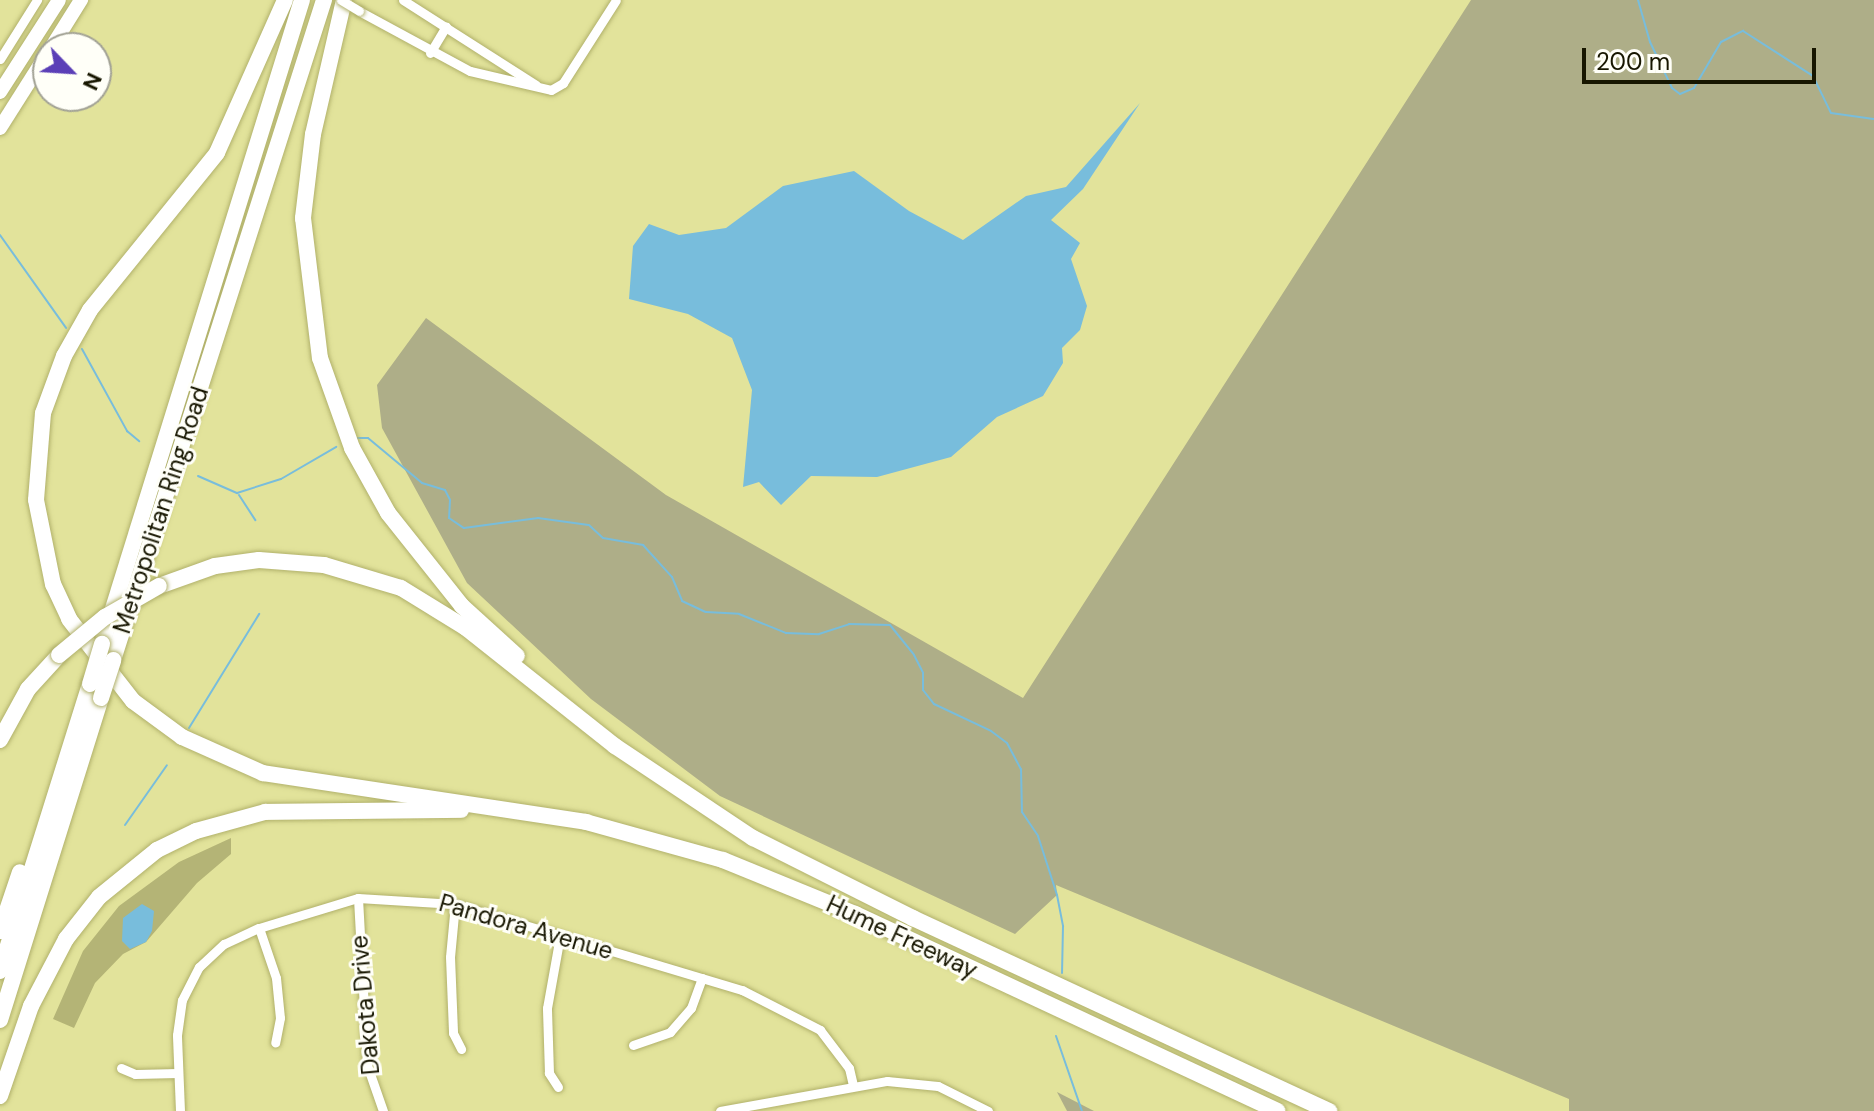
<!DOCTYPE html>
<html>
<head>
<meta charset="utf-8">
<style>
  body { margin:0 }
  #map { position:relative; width:1874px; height:1111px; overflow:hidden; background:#e2e39b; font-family:"DM Sans",sans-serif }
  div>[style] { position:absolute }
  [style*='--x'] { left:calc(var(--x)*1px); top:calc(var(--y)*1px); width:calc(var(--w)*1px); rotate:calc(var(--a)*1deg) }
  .green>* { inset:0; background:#aeae88 }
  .forest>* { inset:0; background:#b4b476 }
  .water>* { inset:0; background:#78bddc }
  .stream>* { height:2px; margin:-1px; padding:0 1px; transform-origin:1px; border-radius:1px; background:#78bddc }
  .roads { filter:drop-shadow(0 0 2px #b1b16b) drop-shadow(0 0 2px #b1b16b) }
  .minor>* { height:9px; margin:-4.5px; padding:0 4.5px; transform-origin:4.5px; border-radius:4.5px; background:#fff }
  .primary>* { height:14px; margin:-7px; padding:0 7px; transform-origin:7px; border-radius:7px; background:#fff }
  .motorway>* { height:16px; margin:-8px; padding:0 8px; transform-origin:8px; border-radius:8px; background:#fff }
  .bridges { filter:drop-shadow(0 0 2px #b1b16b) drop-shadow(0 0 2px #b1b16b) }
  .minor-bridge>* { height:9px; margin:-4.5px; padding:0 4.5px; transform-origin:4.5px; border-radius:4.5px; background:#fff }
  .motorway-bridge>* { height:16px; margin:-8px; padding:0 8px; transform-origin:8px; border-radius:8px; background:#fff }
  span { translate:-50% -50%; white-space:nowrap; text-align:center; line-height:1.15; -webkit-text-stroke:6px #fffff8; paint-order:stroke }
  .street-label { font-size:24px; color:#171600 }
  .north { position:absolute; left:32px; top:32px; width:80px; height:80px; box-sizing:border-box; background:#fffff8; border:2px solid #a2a295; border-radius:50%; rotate:115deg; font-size:22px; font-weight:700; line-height:32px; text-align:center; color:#171600 }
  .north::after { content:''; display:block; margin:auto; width:28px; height:36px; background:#5b3fb7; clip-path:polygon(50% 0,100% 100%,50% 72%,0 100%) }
  .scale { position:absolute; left:1582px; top:48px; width:234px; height:36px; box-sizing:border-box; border:4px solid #171600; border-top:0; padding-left:10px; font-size:24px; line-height:28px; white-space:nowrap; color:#171600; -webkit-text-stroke:6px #fffff8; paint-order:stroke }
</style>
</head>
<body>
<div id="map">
  <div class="green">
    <i style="clip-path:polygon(1471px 0,1874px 0,1874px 1111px,1569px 1111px,1569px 1099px,1056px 885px,1057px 895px,1015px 934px,720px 796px,591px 699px,467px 583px,382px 428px,377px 385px,426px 318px,666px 495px,1023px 698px)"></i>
    <i style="clip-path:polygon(1057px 1092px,1094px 1111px,1067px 1111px)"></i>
  </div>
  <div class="forest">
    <i style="clip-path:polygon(231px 838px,231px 854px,197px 883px,146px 942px,123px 954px,95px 983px,74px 1028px,53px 1019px,83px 951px,119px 906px,179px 862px)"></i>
  </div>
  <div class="water">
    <i style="clip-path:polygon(1140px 103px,1083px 189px,1051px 220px,1080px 243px,1071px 259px,1087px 306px,1080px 330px,1062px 348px,1063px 363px,1043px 396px,997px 417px,951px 457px,877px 477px,811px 476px,781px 505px,759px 482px,743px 487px,752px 390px,732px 338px,688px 314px,629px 299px,633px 246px,649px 224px,679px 235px,726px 228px,783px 186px,854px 171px,909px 211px,963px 240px,1026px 196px,1066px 187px)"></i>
    <i style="clip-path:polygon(142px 904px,154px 911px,152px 931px,146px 942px,130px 949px,122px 941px,123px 918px)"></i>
  </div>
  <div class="stream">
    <i style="--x:1638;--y:0;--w:44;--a:74.1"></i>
    <i style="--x:1650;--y:42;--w:51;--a:64.4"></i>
    <i style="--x:1672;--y:88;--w:10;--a:37"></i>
    <i style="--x:1680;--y:94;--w:15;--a:-23"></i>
    <i style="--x:1694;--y:88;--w:53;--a:-59.6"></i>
    <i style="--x:1721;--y:42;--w:25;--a:-27"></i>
    <i style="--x:1743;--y:31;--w:83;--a:32.7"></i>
    <i style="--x:1813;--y:76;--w:41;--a:64.1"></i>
    <i style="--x:1831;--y:113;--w:43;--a:7.9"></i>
    <i style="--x:0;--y:235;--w:114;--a:54.6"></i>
    <i style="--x:82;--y:349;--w:94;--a:61.2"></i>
    <i style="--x:127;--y:431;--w:16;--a:40"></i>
    <i style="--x:357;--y:438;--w:11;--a:0"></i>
    <i style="--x:368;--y:438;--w:70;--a:39.8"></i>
    <i style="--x:422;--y:483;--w:24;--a:17"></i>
    <i style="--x:445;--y:490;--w:11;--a:63"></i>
    <i style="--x:450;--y:500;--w:18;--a:93"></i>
    <i style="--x:449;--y:518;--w:18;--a:34"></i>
    <i style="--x:464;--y:528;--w:75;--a:-7.7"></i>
    <i style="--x:538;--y:518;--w:51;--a:7.8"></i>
    <i style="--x:589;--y:525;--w:19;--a:43"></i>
    <i style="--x:603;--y:538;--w:41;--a:9.9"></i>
    <i style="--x:643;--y:545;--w:43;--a:47.8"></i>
    <i style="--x:672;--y:577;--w:26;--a:67"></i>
    <i style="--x:682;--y:601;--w:26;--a:25"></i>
    <i style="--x:706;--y:612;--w:33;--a:3"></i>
    <i style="--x:739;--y:614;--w:51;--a:22"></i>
    <i style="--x:786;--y:633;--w:33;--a:2"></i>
    <i style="--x:819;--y:634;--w:32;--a:-18"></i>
    <i style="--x:849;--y:624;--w:41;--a:1.4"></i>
    <i style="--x:890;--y:625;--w:38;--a:51"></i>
    <i style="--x:914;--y:655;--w:20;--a:63"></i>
    <i style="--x:923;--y:673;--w:17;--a:90"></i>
    <i style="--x:923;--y:690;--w:18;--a:52"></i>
    <i style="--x:934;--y:704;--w:63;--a:25.3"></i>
    <i style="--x:991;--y:731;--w:20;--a:37"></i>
    <i style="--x:1007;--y:743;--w:30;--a:62"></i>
    <i style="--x:1021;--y:769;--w:43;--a:88.7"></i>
    <i style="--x:1022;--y:812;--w:29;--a:56"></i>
    <i style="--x:1038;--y:836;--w:62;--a:72.1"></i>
    <i style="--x:1057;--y:895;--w:32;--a:79"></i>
    <i style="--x:1063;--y:926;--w:47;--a:91.2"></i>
    <i style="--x:198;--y:476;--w:43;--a:23.6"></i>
    <i style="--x:237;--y:493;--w:46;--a:-17.7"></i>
    <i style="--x:281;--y:479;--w:64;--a:-30.2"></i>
    <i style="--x:239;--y:495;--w:30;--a:57"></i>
    <i style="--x:189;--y:728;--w:134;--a:-58.4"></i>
    <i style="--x:125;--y:825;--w:73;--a:-55"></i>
    <i style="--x:1056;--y:1036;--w:79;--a:70.9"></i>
  </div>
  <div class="roads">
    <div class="minor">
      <i style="--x:403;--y:0;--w:158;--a:32.6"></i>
      <i style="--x:359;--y:11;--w:126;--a:28.4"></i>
      <i style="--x:470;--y:71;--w:83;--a:13.2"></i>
      <i style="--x:551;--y:90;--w:14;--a:-30"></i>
      <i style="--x:563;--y:83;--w:98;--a:-57.4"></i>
      <i style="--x:430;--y:53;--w:31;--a:-59"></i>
      <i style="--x:0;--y:59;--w:70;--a:-57.9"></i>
      <i style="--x:358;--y:898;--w:167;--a:86.9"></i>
      <i style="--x:367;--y:1065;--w:49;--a:70.8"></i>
      <i style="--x:455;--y:904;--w:53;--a:95.4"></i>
      <i style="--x:450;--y:957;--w:76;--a:87.7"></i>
      <i style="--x:453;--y:1033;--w:18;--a:63"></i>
      <i style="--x:259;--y:928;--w:53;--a:71.2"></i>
      <i style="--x:276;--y:978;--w:40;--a:84.3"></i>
      <i style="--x:280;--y:1018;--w:25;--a:101"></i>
      <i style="--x:633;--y:1045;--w:39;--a:-19"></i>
      <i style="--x:670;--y:1032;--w:32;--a:-49"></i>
      <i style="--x:691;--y:1008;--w:32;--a:-70"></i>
      <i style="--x:121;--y:1068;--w:15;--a:23"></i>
      <i style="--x:135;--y:1074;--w:43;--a:-1.3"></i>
      <i style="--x:558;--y:1087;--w:17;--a:-123"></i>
      <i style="--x:549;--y:1073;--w:65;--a:-91.8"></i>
      <i style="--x:547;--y:1008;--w:73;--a:-79.8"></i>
      <i style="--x:180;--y:1111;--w:76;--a:-92.3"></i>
      <i style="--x:177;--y:1035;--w:35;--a:-82"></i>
      <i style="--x:182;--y:1000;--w:37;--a:-63"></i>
      <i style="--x:199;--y:967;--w:34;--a:-43"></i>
      <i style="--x:224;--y:944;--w:38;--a:-25"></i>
      <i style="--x:259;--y:928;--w:103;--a:-16.9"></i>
      <i style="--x:358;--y:898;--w:97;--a:3.5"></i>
      <i style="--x:455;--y:904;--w:300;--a:16.7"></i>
      <i style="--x:742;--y:990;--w:88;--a:27.1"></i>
      <i style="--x:820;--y:1030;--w:48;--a:52.7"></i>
      <i style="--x:849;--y:1068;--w:17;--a:77"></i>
      <i style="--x:720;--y:1111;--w:170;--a:-10.2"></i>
      <i style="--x:887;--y:1081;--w:51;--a:5.6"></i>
      <i style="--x:938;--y:1086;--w:56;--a:26.6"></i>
    </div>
    <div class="primary">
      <i style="--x:51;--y:48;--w:57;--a:-58"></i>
      <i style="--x:0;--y:92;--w:109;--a:-57.3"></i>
      <i style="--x:0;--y:128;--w:90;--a:-57.7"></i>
    </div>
    <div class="motorway">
      <i style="--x:285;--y:0;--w:167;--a:114"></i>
      <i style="--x:217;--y:153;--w:202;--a:129"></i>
      <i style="--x:90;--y:310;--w:53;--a:119.5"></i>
      <i style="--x:64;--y:356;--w:61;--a:110.2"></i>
      <i style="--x:43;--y:413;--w:87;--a:94.6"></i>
      <i style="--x:36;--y:500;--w:86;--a:78.6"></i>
      <i style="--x:53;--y:584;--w:38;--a:65"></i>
      <i style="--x:69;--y:619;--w:104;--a:52"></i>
      <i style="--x:133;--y:701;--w:61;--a:36.3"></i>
      <i style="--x:182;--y:737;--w:89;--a:24"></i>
      <i style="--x:263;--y:773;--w:327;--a:8.6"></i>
      <i style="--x:586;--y:822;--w:142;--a:15.5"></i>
      <i style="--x:723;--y:860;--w:143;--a:22.2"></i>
      <i style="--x:855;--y:914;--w:466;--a:25"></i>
      <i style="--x:344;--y:0;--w:138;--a:103"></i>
      <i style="--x:313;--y:134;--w:85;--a:96.8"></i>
      <i style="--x:303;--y:218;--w:141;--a:83.1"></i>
      <i style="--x:320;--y:358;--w:96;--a:70.4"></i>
      <i style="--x:352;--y:448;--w:74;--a:61"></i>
      <i style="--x:388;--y:513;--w:119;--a:51.5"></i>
      <i style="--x:462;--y:606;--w:74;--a:42.3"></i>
      <i style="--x:159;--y:586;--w:59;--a:-19.7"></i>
      <i style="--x:215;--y:566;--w:44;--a:-7.8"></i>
      <i style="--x:259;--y:560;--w:65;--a:4.4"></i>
      <i style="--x:324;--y:565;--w:80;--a:16.6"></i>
      <i style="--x:401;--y:588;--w:76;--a:31.6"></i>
      <i style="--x:466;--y:628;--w:190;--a:38.4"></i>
      <i style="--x:615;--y:746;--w:166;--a:33.7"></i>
      <i style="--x:753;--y:838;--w:179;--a:26.6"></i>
      <i style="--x:913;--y:918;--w:459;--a:24.9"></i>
      <i style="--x:102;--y:644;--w:674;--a:-72.75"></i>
      <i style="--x:113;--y:660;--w:693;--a:-72.27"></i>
      <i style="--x:0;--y:740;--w:58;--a:-61.2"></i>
      <i style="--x:28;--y:689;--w:46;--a:-47.6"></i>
      <i style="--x:0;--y:931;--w:62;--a:-71.3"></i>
      <i style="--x:0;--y:971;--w:301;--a:-72.6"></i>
      <i style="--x:0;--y:1020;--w:337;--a:-72.6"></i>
      <i style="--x:0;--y:1096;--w:95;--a:-71"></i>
      <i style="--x:31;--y:1006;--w:76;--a:-62.4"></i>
      <i style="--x:66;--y:939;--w:53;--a:-51.8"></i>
      <i style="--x:99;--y:897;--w:75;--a:-39"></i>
      <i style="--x:157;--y:850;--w:43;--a:-26"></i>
      <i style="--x:196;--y:831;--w:72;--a:-15.4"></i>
      <i style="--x:265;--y:812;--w:196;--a:-0.6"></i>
    </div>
  </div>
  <div class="bridges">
    <div class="minor-bridge">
      <i style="--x:341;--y:0;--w:21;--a:31"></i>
    </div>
    <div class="motorway-bridge">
      <i style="--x:59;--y:655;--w:60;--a:-39.6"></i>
      <i style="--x:105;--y:617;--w:62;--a:-29.9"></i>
      <i style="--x:90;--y:684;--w:42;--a:-73.3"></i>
      <i style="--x:101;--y:698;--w:40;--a:-72"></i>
    </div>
  </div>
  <div class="street-label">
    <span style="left:161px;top:510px;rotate:-72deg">Metropolitan Ring Road</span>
    <span style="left:526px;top:927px;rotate:16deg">Pandora Avenue</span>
    <span style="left:902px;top:937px;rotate:25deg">Hume Freeway</span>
    <span style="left:365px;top:1005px;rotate:-95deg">Dakota Drive</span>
  </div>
  <div class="north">N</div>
  <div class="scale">200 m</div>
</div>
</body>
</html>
